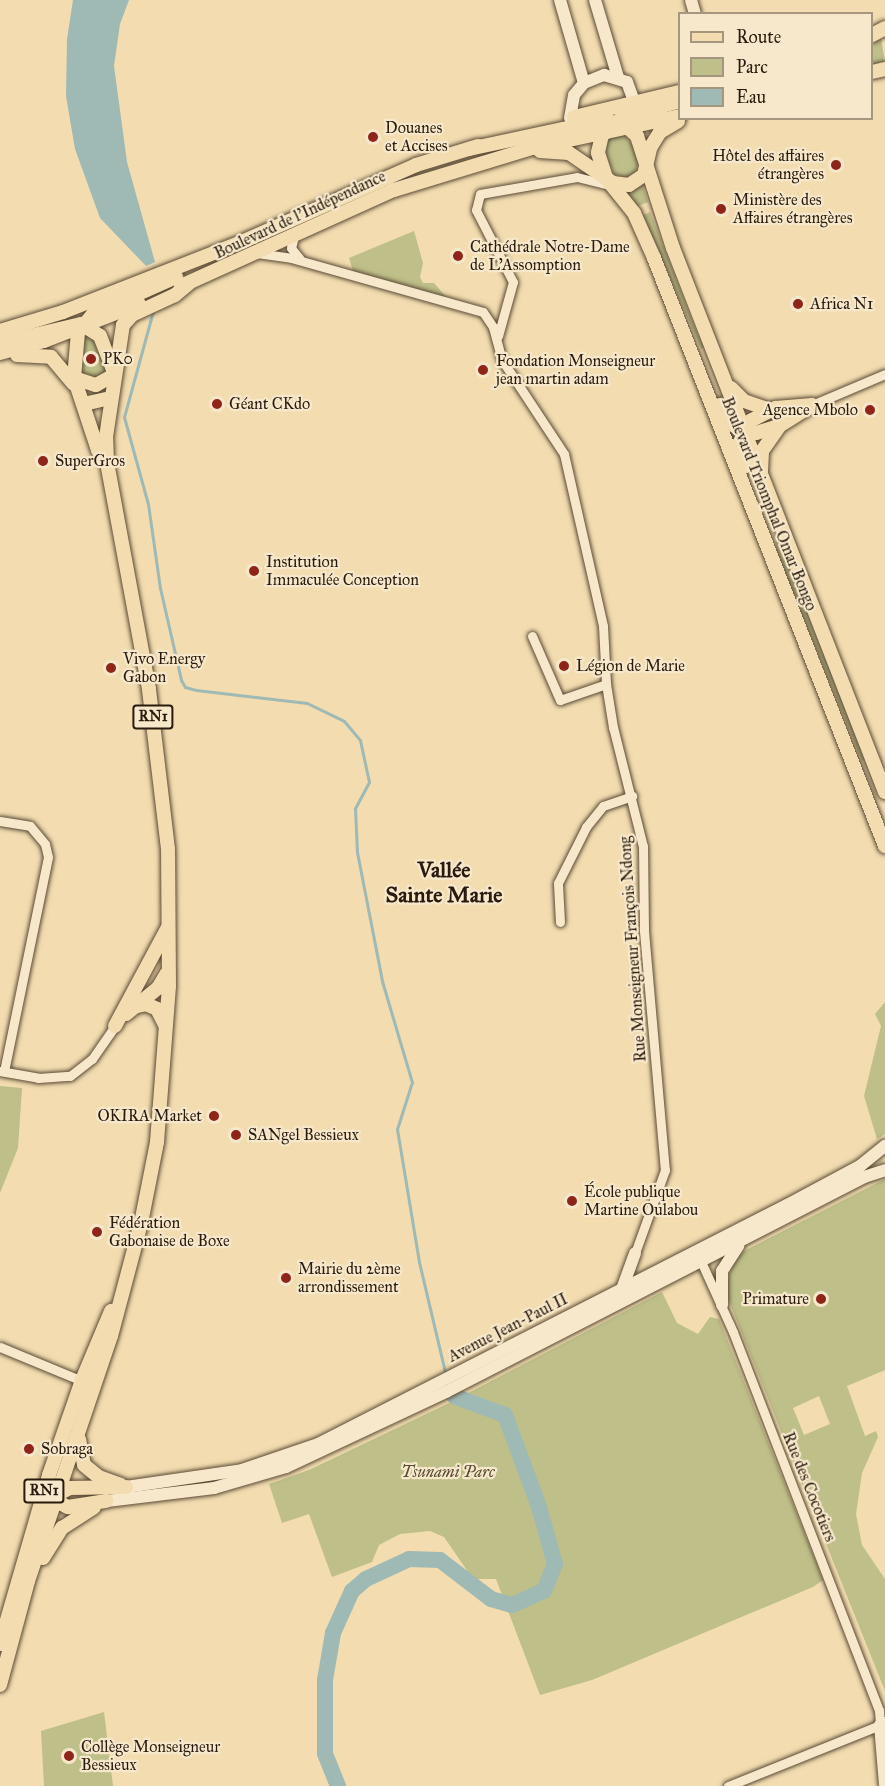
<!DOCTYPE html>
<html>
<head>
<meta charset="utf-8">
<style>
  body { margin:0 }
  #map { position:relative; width:885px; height:1786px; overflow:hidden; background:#f2dcb0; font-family:"IM FELL Great Primer",serif }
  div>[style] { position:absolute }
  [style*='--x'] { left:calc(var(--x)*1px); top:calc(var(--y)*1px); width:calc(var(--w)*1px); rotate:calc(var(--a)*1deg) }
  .green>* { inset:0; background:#bebf89 }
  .water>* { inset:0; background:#9fb9b5 }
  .stream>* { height:3px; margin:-1.5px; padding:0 1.5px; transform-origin:1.5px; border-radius:1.5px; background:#9fb9b5 }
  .river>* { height:16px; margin:-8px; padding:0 8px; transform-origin:8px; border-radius:8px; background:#9fb9b5 }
  .roads { filter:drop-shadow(0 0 2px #5a4a35) drop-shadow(0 0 2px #5a4a35) }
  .street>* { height:9px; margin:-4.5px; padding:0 4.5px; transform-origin:4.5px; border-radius:4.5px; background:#f7e8cc }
  .secondary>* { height:12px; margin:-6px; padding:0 6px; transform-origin:6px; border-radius:6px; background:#f7e8cc }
  .primary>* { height:14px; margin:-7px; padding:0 7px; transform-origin:7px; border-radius:7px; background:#f2dcb0 }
  .dots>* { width:16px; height:16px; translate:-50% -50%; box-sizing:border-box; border:3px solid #f7e8cc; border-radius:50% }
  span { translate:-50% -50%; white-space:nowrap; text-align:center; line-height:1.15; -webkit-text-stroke:4.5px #f7e8cc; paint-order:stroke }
  .shield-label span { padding:2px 4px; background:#f7e8cc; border:2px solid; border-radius:4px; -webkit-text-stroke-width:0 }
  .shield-label { font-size:15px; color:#281a0c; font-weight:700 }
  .poi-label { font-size:16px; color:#281a0c }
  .left { translate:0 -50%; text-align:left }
  .right { translate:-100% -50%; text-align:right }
  .street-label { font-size:16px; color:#281a0c }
  .park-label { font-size:16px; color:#554c32; font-style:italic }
  .district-label { font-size:22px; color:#281a0c; font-weight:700 }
  .legend { position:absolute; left:678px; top:12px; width:195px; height:108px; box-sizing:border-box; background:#f7e8cc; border:2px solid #a4967f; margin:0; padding:8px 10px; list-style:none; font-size:18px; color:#281a0c }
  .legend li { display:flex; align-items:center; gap:12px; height:30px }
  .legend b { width:30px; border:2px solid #a4967f }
</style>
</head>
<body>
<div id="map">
  <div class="green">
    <i style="clip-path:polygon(881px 39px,885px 61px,872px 65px,872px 44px)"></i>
    <i style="clip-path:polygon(623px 134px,634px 147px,638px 162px,635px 173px,625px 178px,614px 174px,605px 152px,608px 139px)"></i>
    <i style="clip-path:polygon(642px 185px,648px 202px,638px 206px,625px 191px)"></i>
    <i style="clip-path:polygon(650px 212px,695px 328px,704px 347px,701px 349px,643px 215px)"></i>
    <i style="clip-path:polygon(414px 231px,423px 263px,420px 277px,423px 283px,434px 283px,446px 297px,353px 271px,349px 258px)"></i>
    <i style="clip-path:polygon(83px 333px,93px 333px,106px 370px,101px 379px,85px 379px,77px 368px)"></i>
    <i style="clip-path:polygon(775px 532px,865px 759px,862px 761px,777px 553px)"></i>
    <i style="clip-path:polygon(885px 1002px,885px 1134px,877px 1139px,864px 1096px,881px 1026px,875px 1014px)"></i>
    <i style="clip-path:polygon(0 1086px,22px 1088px,18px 1148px,0 1193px)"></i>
    <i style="clip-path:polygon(evenodd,885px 1179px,885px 1370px,847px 1386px,865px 1436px,876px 1431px,878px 1437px,862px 1473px,856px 1514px,862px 1545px,885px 1579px,885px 1691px,725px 1291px,734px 1259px,746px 1250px,885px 1179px,819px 1396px,830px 1424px,804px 1435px,793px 1408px,819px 1396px)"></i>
    <i style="clip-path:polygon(662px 1292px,677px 1323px,698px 1334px,710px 1317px,719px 1319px,823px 1580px,813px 1587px,592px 1680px,540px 1695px,496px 1579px,473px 1579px,444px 1537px,430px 1531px,400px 1534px,379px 1545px,372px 1562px,332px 1577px,309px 1514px,282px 1523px,269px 1484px,309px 1470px,449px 1403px)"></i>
    <i style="clip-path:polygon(104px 1712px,113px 1786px,44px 1786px,41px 1731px)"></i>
  </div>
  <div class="water">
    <i style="clip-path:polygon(73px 0,129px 0,120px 24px,114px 66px,127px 162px,155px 262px,146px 266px,100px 218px,75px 149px,66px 96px,67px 39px)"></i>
  </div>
  <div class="stream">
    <i style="--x:153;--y:311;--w:110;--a:105.3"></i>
    <i style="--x:124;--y:417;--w:90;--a:74.6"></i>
    <i style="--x:148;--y:504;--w:85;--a:81.9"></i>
    <i style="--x:160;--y:588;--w:94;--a:77.1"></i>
    <i style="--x:181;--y:680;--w:8;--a:60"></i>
    <i style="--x:185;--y:687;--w:11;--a:15"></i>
    <i style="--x:196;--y:690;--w:112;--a:6.7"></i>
    <i style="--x:307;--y:703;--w:41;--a:25.9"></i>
    <i style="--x:344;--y:721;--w:25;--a:50"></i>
    <i style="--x:360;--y:740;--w:43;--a:77.9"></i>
    <i style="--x:369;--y:782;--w:30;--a:118"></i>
    <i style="--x:355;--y:808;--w:44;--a:87.4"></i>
    <i style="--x:357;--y:852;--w:131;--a:79"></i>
    <i style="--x:382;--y:981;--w:105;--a:73.5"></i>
    <i style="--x:412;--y:1082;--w:49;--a:107.7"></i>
    <i style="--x:397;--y:1129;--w:135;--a:80.6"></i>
    <i style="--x:419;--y:1262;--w:117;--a:76.7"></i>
  </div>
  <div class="river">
    <i style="--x:338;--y:1786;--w:35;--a:-112"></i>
    <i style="--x:325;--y:1753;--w:73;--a:-90"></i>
    <i style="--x:325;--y:1680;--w:48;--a:-80.3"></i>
    <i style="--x:333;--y:1633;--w:46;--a:-65.7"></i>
    <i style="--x:352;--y:1591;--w:18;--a:-41"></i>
    <i style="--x:366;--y:1579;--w:47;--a:-24.9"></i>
    <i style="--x:409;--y:1559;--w:31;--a:2"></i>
    <i style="--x:440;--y:1560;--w:64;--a:37.4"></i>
    <i style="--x:491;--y:1599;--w:22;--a:16"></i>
    <i style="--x:512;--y:1605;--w:35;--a:-24"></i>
    <i style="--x:544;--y:1591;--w:29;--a:-68"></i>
    <i style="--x:555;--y:1564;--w:62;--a:-105.8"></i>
    <i style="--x:538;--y:1504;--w:95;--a:-110.3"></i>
    <i style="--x:505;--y:1415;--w:54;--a:-159.6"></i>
  </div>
  <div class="roads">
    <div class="street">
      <i style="--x:294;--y:236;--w:12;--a:104"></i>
      <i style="--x:291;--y:248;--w:14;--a:51"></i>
      <i style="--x:257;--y:253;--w:34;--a:8"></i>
      <i style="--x:291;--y:258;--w:199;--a:15.7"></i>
      <i style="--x:483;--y:312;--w:18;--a:56"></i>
      <i style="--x:493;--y:327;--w:34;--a:75"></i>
      <i style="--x:502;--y:360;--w:113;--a:56.6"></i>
      <i style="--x:564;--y:454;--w:176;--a:77.2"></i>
      <i style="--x:603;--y:626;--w:58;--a:87"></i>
      <i style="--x:606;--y:684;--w:44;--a:80.8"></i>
      <i style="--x:613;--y:727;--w:123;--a:75.9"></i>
      <i style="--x:643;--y:846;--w:85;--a:89.3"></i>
      <i style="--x:644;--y:931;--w:240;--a:85"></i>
      <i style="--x:665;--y:1170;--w:88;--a:109.9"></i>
      <i style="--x:498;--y:336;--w:56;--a:-74.5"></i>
      <i style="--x:513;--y:282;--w:81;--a:-117.2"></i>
      <i style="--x:476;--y:210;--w:16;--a:-76"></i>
      <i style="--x:480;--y:194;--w:98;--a:-9.9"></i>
      <i style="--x:577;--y:177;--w:30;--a:14"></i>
      <i style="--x:812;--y:405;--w:79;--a:-23"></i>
      <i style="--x:532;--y:636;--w:70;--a:66.4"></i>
      <i style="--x:560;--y:700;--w:49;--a:-19.2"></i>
      <i style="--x:0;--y:821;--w:30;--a:9"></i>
      <i style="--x:30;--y:826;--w:23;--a:50"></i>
      <i style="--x:45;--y:844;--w:13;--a:77"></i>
      <i style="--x:48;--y:857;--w:219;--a:101.6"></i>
      <i style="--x:560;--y:922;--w:39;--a:-93"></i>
      <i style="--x:558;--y:883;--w:63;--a:-63.4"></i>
      <i style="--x:586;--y:827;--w:27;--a:-51"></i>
      <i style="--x:603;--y:806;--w:31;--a:-19"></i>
      <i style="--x:0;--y:1071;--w:39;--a:10"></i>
      <i style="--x:38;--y:1078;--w:32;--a:-4"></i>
      <i style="--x:70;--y:1076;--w:28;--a:-38"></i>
      <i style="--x:92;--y:1059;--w:40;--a:-55.1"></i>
      <i style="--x:699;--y:1257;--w:82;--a:65.6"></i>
      <i style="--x:733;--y:1332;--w:405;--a:68.9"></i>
      <i style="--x:879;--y:1710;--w:15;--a:86"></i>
      <i style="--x:880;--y:1725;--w:164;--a:158.1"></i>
      <i style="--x:0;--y:1347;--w:94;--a:22.5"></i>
    </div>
    <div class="secondary">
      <i style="--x:560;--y:0;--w:86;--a:73.9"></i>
      <i style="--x:595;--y:0;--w:80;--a:73.4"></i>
      <i style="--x:691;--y:0;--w:15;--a:74"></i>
      <i style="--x:570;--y:118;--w:23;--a:-80"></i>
      <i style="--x:574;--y:95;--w:16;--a:-50"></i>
      <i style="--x:584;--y:83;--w:22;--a:-22"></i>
      <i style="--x:604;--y:75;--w:24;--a:17"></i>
      <i style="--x:627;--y:82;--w:20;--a:70"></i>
      <i style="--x:622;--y:1289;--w:38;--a:-70"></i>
      <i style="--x:722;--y:1305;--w:34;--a:-90"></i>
      <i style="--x:722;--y:1271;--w:30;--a:-57"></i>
      <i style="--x:126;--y:1487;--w:117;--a:-8.3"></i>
      <i style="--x:242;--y:1470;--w:80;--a:-18.9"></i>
      <i style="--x:318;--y:1444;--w:526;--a:-27"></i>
      <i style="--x:787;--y:1205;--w:83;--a:-28.1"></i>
      <i style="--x:860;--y:1166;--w:32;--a:-39"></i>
      <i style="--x:107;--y:1501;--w:108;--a:-6.9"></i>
      <i style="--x:214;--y:1488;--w:75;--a:-16.3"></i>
      <i style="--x:286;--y:1467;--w:177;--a:-25.1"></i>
      <i style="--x:446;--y:1392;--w:470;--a:-27.2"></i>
      <i style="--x:864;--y:1177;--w:22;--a:-18"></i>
      <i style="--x:885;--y:1723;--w:5;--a:158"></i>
      <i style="--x:880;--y:1725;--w:60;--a:85.2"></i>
    </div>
    <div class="primary">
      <i style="--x:872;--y:35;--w:15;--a:-28"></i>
      <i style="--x:872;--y:72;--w:13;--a:-13"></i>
      <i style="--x:680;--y:101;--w:59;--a:164.3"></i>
      <i style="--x:623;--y:117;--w:28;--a:139"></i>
      <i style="--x:602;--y:135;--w:18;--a:103"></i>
      <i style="--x:598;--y:153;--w:26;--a:72"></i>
      <i style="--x:606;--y:178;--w:45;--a:51.3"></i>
      <i style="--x:634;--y:213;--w:49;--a:66"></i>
      <i style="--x:654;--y:258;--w:632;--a:68.55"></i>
      <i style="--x:574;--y:117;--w:109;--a:-13.3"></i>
      <i style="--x:469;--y:149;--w:138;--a:-12.1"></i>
      <i style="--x:604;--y:120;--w:23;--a:15"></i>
      <i style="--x:626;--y:126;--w:15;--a:42"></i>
      <i style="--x:637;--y:136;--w:118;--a:72.2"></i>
      <i style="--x:673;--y:248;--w:584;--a:68.71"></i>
      <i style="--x:540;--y:151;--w:29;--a:4"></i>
      <i style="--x:569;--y:153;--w:53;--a:34.3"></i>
      <i style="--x:613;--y:183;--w:16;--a:7"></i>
      <i style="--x:629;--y:185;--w:18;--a:-34"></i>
      <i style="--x:644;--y:175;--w:28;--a:-77"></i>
      <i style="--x:650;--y:148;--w:19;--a:-58"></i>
      <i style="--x:660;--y:132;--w:21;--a:-31"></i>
      <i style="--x:181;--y:286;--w:234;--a:-24.3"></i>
      <i style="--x:394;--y:190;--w:144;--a:-16.9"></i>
      <i style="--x:532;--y:148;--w:151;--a:-12.2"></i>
      <i style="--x:0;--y:331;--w:66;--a:-16.8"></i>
      <i style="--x:63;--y:312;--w:194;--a:-21.4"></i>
      <i style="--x:244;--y:241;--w:188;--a:-23.8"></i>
      <i style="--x:416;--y:165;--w:65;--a:-17"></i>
      <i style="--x:0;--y:343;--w:83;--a:-13.2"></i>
      <i style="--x:81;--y:324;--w:22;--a:32"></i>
      <i style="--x:100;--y:336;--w:36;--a:69"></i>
      <i style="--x:0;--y:353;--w:46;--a:-15.3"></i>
      <i style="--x:44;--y:341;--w:102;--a:-21.3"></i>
      <i style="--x:17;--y:355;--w:34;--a:3"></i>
      <i style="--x:51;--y:357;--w:35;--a:50"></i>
      <i style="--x:74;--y:378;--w:23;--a:18"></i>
      <i style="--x:96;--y:385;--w:21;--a:-29"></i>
      <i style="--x:731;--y:388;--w:18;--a:45"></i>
      <i style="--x:744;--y:401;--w:28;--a:19"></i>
      <i style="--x:84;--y:404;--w:28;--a:-13"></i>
      <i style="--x:720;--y:405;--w:22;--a:58"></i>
      <i style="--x:732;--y:424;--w:14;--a:36"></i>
      <i style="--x:743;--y:432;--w:13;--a:4"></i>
      <i style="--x:756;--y:433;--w:24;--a:-17"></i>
      <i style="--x:779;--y:426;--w:39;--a:-32"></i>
      <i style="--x:107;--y:462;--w:15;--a:-127"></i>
      <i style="--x:98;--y:450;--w:76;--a:-108.4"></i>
      <i style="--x:74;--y:378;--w:46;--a:-85"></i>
      <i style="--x:78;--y:332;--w:23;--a:-50"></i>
      <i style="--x:93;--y:314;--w:91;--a:-24"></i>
      <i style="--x:744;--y:467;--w:24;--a:-102"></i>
      <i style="--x:739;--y:444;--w:25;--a:-64"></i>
      <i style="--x:750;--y:421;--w:29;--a:-27"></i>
      <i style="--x:776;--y:408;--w:36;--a:-5"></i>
      <i style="--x:761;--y:471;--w:20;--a:-87"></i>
      <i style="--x:762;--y:451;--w:29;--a:-55"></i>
      <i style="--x:133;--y:1007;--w:13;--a:-13"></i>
      <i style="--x:146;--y:1004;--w:12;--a:24"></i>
      <i style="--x:157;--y:1009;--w:18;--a:63"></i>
      <i style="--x:126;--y:1014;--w:41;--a:-39.1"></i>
      <i style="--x:158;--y:988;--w:17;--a:-59"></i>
      <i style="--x:115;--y:1026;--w:112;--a:-61.8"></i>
      <i style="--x:79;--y:1439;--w:26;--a:79"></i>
      <i style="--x:84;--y:1465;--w:19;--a:39"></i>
      <i style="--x:99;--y:1477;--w:23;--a:20"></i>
      <i style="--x:50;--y:1492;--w:9;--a:63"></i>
      <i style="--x:54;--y:1500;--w:16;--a:27"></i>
      <i style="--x:68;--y:1507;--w:39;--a:-9"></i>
      <i style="--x:52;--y:1497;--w:20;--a:-27"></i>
      <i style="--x:70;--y:1488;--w:56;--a:-1"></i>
      <i style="--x:43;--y:1558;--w:36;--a:-58"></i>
      <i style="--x:62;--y:1528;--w:38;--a:-33"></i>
      <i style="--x:0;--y:1644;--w:176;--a:-73.8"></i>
      <i style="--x:49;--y:1475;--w:101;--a:-70.8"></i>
      <i style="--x:82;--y:1380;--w:75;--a:-67.2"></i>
      <i style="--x:0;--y:1685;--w:108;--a:-74.9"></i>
      <i style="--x:28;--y:1581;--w:259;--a:-71.3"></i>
      <i style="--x:111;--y:1336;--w:117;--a:-75.1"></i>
      <i style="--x:141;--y:1223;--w:83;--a:-78.8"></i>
      <i style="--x:157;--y:1142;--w:156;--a:-85.6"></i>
      <i style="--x:169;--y:986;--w:137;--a:-90.4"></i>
      <i style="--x:168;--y:849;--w:161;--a:-96.8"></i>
      <i style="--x:149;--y:689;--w:231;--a:-100.5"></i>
      <i style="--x:107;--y:462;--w:25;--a:-92"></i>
      <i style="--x:106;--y:437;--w:113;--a:-81.4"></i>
      <i style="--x:123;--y:325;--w:13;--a:-48"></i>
      <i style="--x:132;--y:315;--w:47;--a:-24.9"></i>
      <i style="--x:175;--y:295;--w:17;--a:-40"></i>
    </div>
  </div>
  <div class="dots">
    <i style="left:373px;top:137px;background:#8f2418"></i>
    <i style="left:836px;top:165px;background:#8f2418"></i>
    <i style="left:721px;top:209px;background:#8f2418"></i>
    <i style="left:458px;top:256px;background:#8f2418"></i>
    <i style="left:798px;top:304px;background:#8f2418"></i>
    <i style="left:91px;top:359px;background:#8f2418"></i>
    <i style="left:483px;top:370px;background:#8f2418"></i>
    <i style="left:217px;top:404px;background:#8f2418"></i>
    <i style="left:870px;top:410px;background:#8f2418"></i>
    <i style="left:43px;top:461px;background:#8f2418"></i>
    <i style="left:254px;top:571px;background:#8f2418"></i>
    <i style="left:564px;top:666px;background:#8f2418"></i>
    <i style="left:111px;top:668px;background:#8f2418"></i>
    <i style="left:214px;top:1116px;background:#8f2418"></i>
    <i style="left:236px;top:1135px;background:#8f2418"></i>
    <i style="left:572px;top:1201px;background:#8f2418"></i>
    <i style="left:97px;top:1232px;background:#8f2418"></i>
    <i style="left:286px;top:1278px;background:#8f2418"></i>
    <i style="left:821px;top:1299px;background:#8f2418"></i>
    <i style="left:29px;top:1449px;background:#8f2418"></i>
    <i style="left:69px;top:1756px;background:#8f2418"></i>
  </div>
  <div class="shield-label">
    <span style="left:153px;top:717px">RN1</span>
    <span style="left:44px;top:1491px">RN1</span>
  </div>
  <div class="poi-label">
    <span class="left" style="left:385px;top:137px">Douanes<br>et Accises</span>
    <span class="right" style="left:824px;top:165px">Hôtel des affaires<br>étrangères</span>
    <span class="left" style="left:733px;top:209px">Ministère des<br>Affaires étrangères</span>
    <span class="left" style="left:470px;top:256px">Cathédrale Notre-Dame<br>de L'Assomption</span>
    <span class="left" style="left:810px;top:304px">Africa N1</span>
    <span class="left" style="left:103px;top:359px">PK0</span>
    <span class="left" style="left:496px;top:370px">Fondation Monseigneur<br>jean martin adam</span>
    <span class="left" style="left:229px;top:404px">Géant CKdo</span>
    <span class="right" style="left:858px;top:410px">Agence Mbolo</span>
    <span class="left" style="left:55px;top:461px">SuperGros</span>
    <span class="left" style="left:266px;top:571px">Institution<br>Immaculée Conception</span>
    <span class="left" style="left:123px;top:668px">Vivo Energy<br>Gabon</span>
    <span class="left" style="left:576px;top:666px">Légion de Marie</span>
    <span class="right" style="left:202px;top:1116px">OKIRA Market</span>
    <span class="left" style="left:248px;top:1135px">SANgel Bessieux</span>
    <span class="left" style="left:584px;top:1201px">École publique<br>Martine Oulabou</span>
    <span class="left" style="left:109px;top:1232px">Fédération<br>Gabonaise de Boxe</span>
    <span class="left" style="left:298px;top:1278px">Mairie du 2ème<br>arrondissement</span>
    <span class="right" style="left:809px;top:1299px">Primature</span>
    <span class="left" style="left:41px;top:1449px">Sobraga</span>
    <span class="left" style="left:81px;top:1756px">Collège Monseigneur<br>Bessieux</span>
  </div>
  <div class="street-label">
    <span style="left:300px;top:215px;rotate:-25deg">Boulevard de l'Indépendance</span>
    <span style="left:769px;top:504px;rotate:68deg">Boulevard Triomphal Omar Bongo</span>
    <span style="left:633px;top:949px;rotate:-94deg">Rue Monseigneur François Ndong</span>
    <span style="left:508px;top:1328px;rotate:-27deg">Avenue Jean-Paul II</span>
    <span style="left:809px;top:1487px;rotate:68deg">Rue des Cocotiers</span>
  </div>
  <div class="park-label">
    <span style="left:448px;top:1472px">Tsunami Parc</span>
  </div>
  <div class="district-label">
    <span style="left:444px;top:882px">Vallée<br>Sainte Marie</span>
  </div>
  <ul class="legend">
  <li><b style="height:8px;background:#f2dcb0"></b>Route</li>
  <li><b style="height:16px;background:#bebf89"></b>Parc</li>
  <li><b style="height:16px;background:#9fb9b5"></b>Eau</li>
  </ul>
</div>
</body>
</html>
